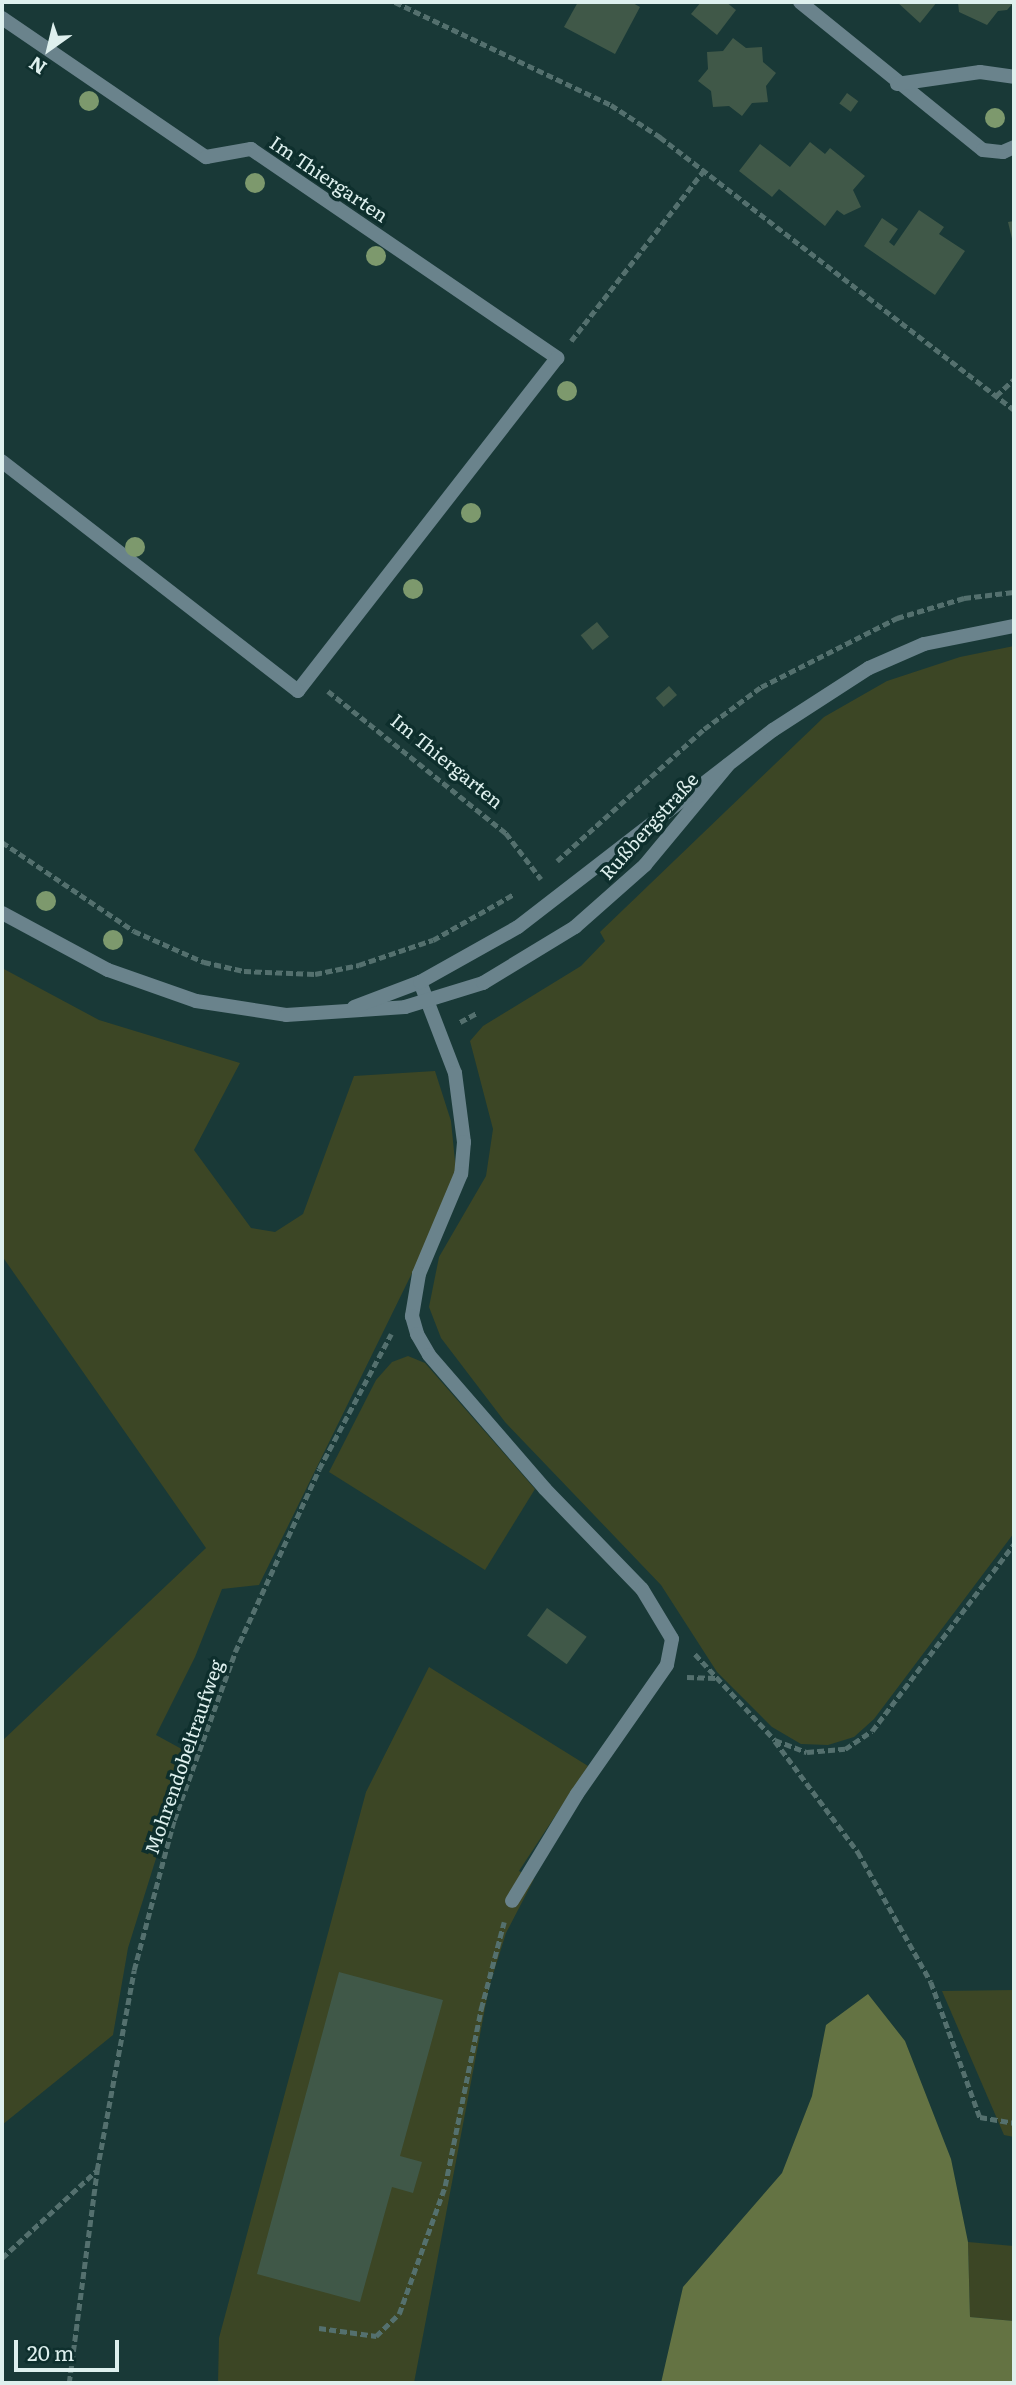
<!DOCTYPE html>
<html>
<head>
<meta charset="utf-8">
<style>
  body { margin:0 }
  #map { position:relative; width:1016px; height:2385px; overflow:hidden; background:#193937; font-family:Literata,serif }
  div>[style] { position:absolute }
  [style*='--x'] { left:calc(var(--x)*1px); top:calc(var(--y)*1px); width:calc(var(--w)*1px); rotate:calc(var(--a)*1deg) }
  .green>* { inset:0; background:#3c4625 }
  .forest>* { inset:0; background:#647343 }
  .building>* { inset:0; background:#405848; transform-origin:0 0 }
  .path>* { height:4.5px; margin-top:-2.25px; transform-origin:0; background:repeating-linear-gradient(90deg,#54706e 0 7px,transparent 0 10.5px) }
  .service>* { height:14px; margin:-7px; padding:0 7px; transform-origin:7px; border-radius:7px; background:#6a838c }
  .minor>* { height:14px; margin:-7px; padding:0 7px; transform-origin:7px; border-radius:7px; background:#6a838c }
  .tertiary>* { height:14px; margin:-7px; padding:0 7px; transform-origin:7px; border-radius:7px; background:#6a838c }
  .trees>* { width:20px; height:20px; margin:-10px; border-radius:50%; background:#7d996d }
  span { translate:-50% -50%; white-space:nowrap; text-align:center; line-height:1.15; -webkit-text-stroke:7px #0e2f2d; paint-order:stroke }
  .street-label { font-size:19px; color:#def0ee }
  .frame { position:absolute; inset:0; border:4px solid #def0ee; pointer-events:none }
  .north { position:absolute; left:14px; top:14px; width:70px; height:70px; -webkit-text-stroke:5px #0e2f2d; paint-order:stroke; rotate:214deg; font-size:19px; font-weight:700; line-height:28px; text-align:center; color:#def0ee }
  .north::after { content:''; display:block; margin:auto; width:24px; height:32px; background:#def0ee; clip-path:polygon(50% 0,100% 100%,50% 72%,0 100%) }
  .scale { position:absolute; left:14px; top:2340px; width:105px; height:32px; box-sizing:border-box; border:4px solid #def0ee; border-top:0; padding-left:9px; font-size:21px; line-height:24px; white-space:nowrap; color:#def0ee; -webkit-text-stroke:5px #0e2f2d; paint-order:stroke }
</style>
</head>
<body>
<div id="map">
  <div class="green">
    <i style="clip-path:polygon(1014px 646px,1014px 1533px,874px 1719px,854px 1737px,828px 1745px,801px 1744px,772px 1727px,717px 1672px,661px 1585px,505px 1422px,441px 1338px,429px 1307px,439px 1257px,486px 1176px,493px 1129px,470px 1041px,483px 1026px,581px 966px,605px 941px,600px 932px,824px 717px,887px 681px,960px 657px)"></i>
    <i style="clip-path:polygon(2px 968px,99px 1020px,240px 1063px,194px 1150px,251px 1228px,275px 1232px,303px 1214px,354px 1076px,435px 1071px,451px 1121px,456px 1171px,439px 1218px,259px 1585px,222px 1589px,195px 1657px,156px 1735px,189px 1753px,128px 1948px,113px 2035px,2px 2125px,2px 1741px,206px 1548px,2px 1256px)"></i>
    <i style="clip-path:polygon(408px 1356px,425px 1363px,535px 1489px,485px 1570px,329px 1472px,376px 1380px,392px 1362px)"></i>
    <i style="clip-path:polygon(429px 1667px,588px 1766px,519px 1871px,534px 1879px,506px 1933px,489px 1987px,414px 2383px,218px 2383px,219px 2338px,366px 1792px)"></i>
    <i style="clip-path:polygon(1014px 1990px,1014px 2137px,1004px 2135px,942px 1991px)"></i>
    <i style="clip-path:polygon(968px 2242px,1014px 2246px,1014px 2321px,970px 2317px)"></i>
  </div>
  <div class="forest">
    <i style="clip-path:polygon(868px 1994px,905px 2041px,951px 2159px,968px 2242px,970px 2317px,1014px 2321px,1014px 2383px,661px 2383px,683px 2287px,782px 2173px,812px 2096px,826px 2025px)"></i>
  </div>
  <div class="building">
    <i style="clip-path:polygon(578px 2px,631px 2px,640px 7px,615px 54px,564px 27px)"></i>
    <i style="clip-path:polygon(701px 2px,726px 2px,736px 10px,717px 35px,691px 14px)"></i>
    <i style="clip-path:polygon(897px 2px,937px 2px,920px 23px)"></i>
    <i style="clip-path:polygon(958px 2px,1014px 2px,1007px 10px,998px 11px,987px 25px,959px 12px)"></i>
    <i style="clip-path:polygon(733px 38px,746px 48px,762px 47px,763px 62px,776px 73px,766px 86px,768px 102px,752px 103px,742px 116px,729px 106px,713px 107px,711px 91px,698px 81px,708px 69px,707px 52px,723px 51px)"></i>
    <i style="left:847px;top:93px;width:14px;height:13px;rotate:36deg"></i>
    <i style="clip-path:polygon(810px 142px,825px 154px,830px 148px,865px 176px,853px 190px,861px 207px,844px 215px,837px 210px,825px 226px,779px 189px,772px 197px,739px 171px,760px 144px,790px 167px)"></i>
    <i style="clip-path:polygon(919px 210px,944px 227px,939px 234px,965px 251px,935px 295px,864px 246px,882px 218px,898px 229px,889px 242px,894px 246px)"></i>
    <i style="clip-path:polygon(1014px 221px,1014px 243px,1013px 243px,1008px 222px)"></i>
    <i style="left:597px;top:622px;width:19px;height:21px;rotate:51deg"></i>
    <i style="left:669px;top:686px;width:12px;height:18px;rotate:48deg"></i>
    <i style="left:547px;top:1608px;width:49px;height:34px;rotate:36deg"></i>
    <i style="clip-path:polygon(339px 1972px,443px 2000px,400px 2156px,422px 2162px,413px 2193px,392px 2187px,360px 2302px,257px 2274px)"></i>
  </div>
  <div class="path">
    <i style="--x:395;--y:2;--w:239;--a:25.5"></i>
    <i style="--x:611;--y:105;--w:59;--a:33.1"></i>
    <i style="--x:660;--y:137;--w:447;--a:37.6"></i>
    <i style="--x:571;--y:341;--w:218;--a:-52.1"></i>
    <i style="--x:996;--y:396;--w:25;--a:-43"></i>
    <i style="--x:328;--y:691;--w:228;--a:38.6"></i>
    <i style="--x:506;--y:833;--w:58;--a:52.7"></i>
    <i style="--x:2;--y:842;--w:159;--a:34"></i>
    <i style="--x:134;--y:931;--w:77;--a:23.9"></i>
    <i style="--x:204;--y:962;--w:41;--a:12.7"></i>
    <i style="--x:244;--y:971;--w:71;--a:2.4"></i>
    <i style="--x:315;--y:974;--w:45;--a:-11.6"></i>
    <i style="--x:359;--y:965;--w:78;--a:-18.7"></i>
    <i style="--x:433;--y:940;--w:93;--a:-29.6"></i>
    <i style="--x:557;--y:861;--w:198;--a:-41.9"></i>
    <i style="--x:704;--y:729;--w:71;--a:-36.4"></i>
    <i style="--x:761;--y:687;--w:153;--a:-26.9"></i>
    <i style="--x:897;--y:618;--w:70;--a:-16.6"></i>
    <i style="--x:964;--y:598;--w:50;--a:-6.8"></i>
    <i style="--x:460;--y:1022;--w:19;--a:-28"></i>
    <i style="--x:695;--y:1654;--w:117;--a:47.1"></i>
    <i style="--x:775;--y:1740;--w:34;--a:21"></i>
    <i style="--x:807;--y:1752;--w:38;--a:-5"></i>
    <i style="--x:845;--y:1749;--w:32;--a:-34"></i>
    <i style="--x:872;--y:1731;--w:235;--a:-52.8"></i>
    <i style="--x:687;--y:1677;--w:29;--a:2"></i>
    <i style="--x:775;--y:1741;--w:139;--a:53.2"></i>
    <i style="--x:858;--y:1852;--w:149;--a:60.7"></i>
    <i style="--x:931;--y:1982;--w:144;--a:70.1"></i>
    <i style="--x:980;--y:2117;--w:35;--a:10"></i>
    <i style="--x:2;--y:2258;--w:128;--a:-42.8"></i>
    <i style="--x:319;--y:2328;--w:58;--a:8"></i>
    <i style="--x:376;--y:2336;--w:32;--a:-44"></i>
    <i style="--x:399;--y:2314;--w:136;--a:-70.2"></i>
    <i style="--x:445;--y:2186;--w:181;--a:-78.5"></i>
    <i style="--x:481;--y:2009;--w:90;--a:-75.2"></i>
    <i style="--x:69;--y:2383;--w:215;--a:-82.5"></i>
    <i style="--x:97;--y:2170;--w:203;--a:-79.5"></i>
    <i style="--x:134;--y:1970;--w:155;--a:-75.1"></i>
    <i style="--x:174;--y:1820;--w:179;--a:-70"></i>
    <i style="--x:235;--y:1652;--w:201;--a:-65.3"></i>
    <i style="--x:319;--y:1469;--w:153;--a:-61.9"></i>
  </div>
  <div class="service">
    <i style="--x:420;--y:982;--w:97;--a:69"></i>
    <i style="--x:455;--y:1073;--w:70;--a:82.6"></i>
    <i style="--x:464;--y:1142;--w:32;--a:95"></i>
    <i style="--x:461;--y:1174;--w:108;--a:112.8"></i>
    <i style="--x:419;--y:1274;--w:43;--a:99.5"></i>
    <i style="--x:412;--y:1316;--w:19;--a:74"></i>
    <i style="--x:417;--y:1334;--w:24;--a:60"></i>
    <i style="--x:429;--y:1355;--w:177;--a:49.1"></i>
    <i style="--x:545;--y:1489;--w:139;--a:45.9"></i>
    <i style="--x:642;--y:1589;--w:58;--a:59"></i>
    <i style="--x:672;--y:1639;--w:26;--a:101"></i>
    <i style="--x:667;--y:1665;--w:157;--a:124.9"></i>
    <i style="--x:577;--y:1794;--w:125;--a:121.3"></i>
  </div>
  <div class="minor">
    <i style="--x:800;--y:2;--w:235;--a:39"></i>
    <i style="--x:983;--y:150;--w:20;--a:6"></i>
    <i style="--x:1003;--y:152;--w:12;--a:-24"></i>
    <i style="--x:2;--y:18;--w:247;--a:34.3"></i>
    <i style="--x:206;--y:157;--w:46;--a:-10.1"></i>
    <i style="--x:251;--y:149;--w:371;--a:34.3"></i>
    <i style="--x:557;--y:358;--w:422;--a:127.9"></i>
    <i style="--x:298;--y:691;--w:375;--a:-142.2"></i>
    <i style="--x:897;--y:84;--w:84;--a:-8.2"></i>
    <i style="--x:980;--y:72;--w:34;--a:8"></i>
  </div>
  <div class="tertiary">
    <i style="--x:2;--y:913;--w:120;--a:28.3"></i>
    <i style="--x:108;--y:970;--w:93;--a:19.4"></i>
    <i style="--x:196;--y:1001;--w:91;--a:8.8"></i>
    <i style="--x:286;--y:1015;--w:119;--a:-3.8"></i>
    <i style="--x:405;--y:1007;--w:82;--a:-17.1"></i>
    <i style="--x:483;--y:983;--w:108;--a:-31.3"></i>
    <i style="--x:575;--y:927;--w:94;--a:-41.5"></i>
    <i style="--x:645;--y:865;--w:130;--a:-50.3"></i>
    <i style="--x:354;--y:1007;--w:71;--a:-20.7"></i>
    <i style="--x:420;--y:982;--w:112;--a:-29.3"></i>
    <i style="--x:518;--y:927;--w:322;--a:-37.7"></i>
    <i style="--x:773;--y:730;--w:114;--a:-32.9"></i>
    <i style="--x:869;--y:668;--w:60;--a:-23.6"></i>
    <i style="--x:924;--y:644;--w:92;--a:-11.3"></i>
  </div>
  <div class="trees">
    <i style="left:89px;top:101px"></i>
    <i style="left:995px;top:118px"></i>
    <i style="left:255px;top:183px"></i>
    <i style="left:376px;top:256px"></i>
    <i style="left:567px;top:391px"></i>
    <i style="left:471px;top:513px"></i>
    <i style="left:135px;top:547px"></i>
    <i style="left:413px;top:589px"></i>
    <i style="left:46px;top:901px"></i>
    <i style="left:113px;top:940px"></i>
  </div>
  <div class="street-label">
    <span style="left:329px;top:179px;rotate:34deg">Im Thiergarten</span>
    <span style="left:447px;top:761px;rotate:39deg">Im Thiergarten</span>
    <span style="left:649px;top:826px;rotate:-48deg">Rußbergstraße</span>
    <span style="left:184px;top:1757px;rotate:-71deg">Mohrendobeltraufweg</span>
  </div>
  <div class="frame"></div>
  <div class="north">N</div>
  <div class="scale">20 m</div>
</div>
</body>
</html>
